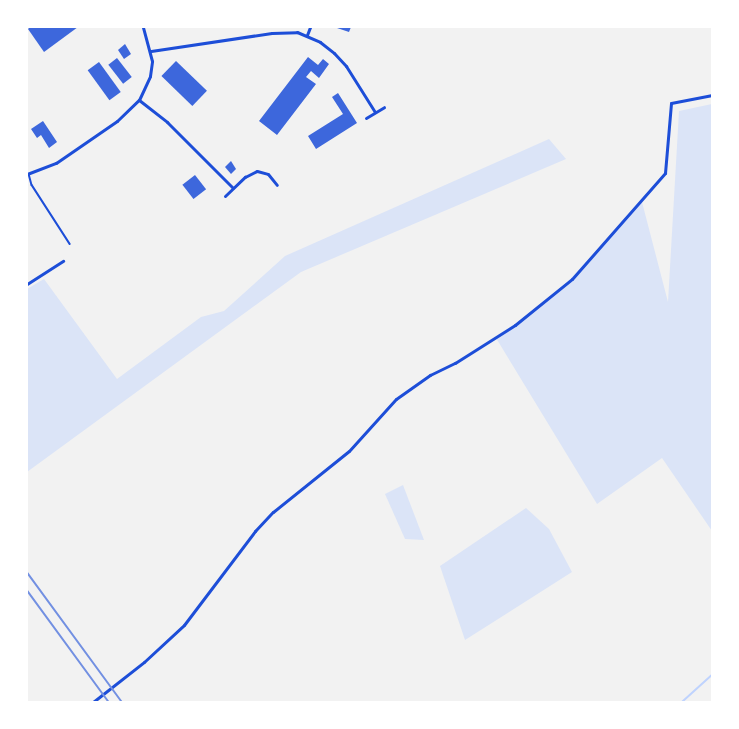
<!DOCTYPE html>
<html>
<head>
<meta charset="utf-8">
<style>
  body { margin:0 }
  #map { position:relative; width:739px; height:729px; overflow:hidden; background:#f2f2f2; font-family:"Alegreya Sans",sans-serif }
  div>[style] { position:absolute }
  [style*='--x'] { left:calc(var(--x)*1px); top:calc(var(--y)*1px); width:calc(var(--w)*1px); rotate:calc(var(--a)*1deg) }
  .green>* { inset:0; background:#dbe4f7 }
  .stream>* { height:1.5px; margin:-0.75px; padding:0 0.75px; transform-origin:0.75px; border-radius:0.75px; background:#bfd3fe }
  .building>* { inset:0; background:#3d67dc; transform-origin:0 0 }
  .service>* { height:1.5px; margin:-0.75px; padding:0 0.75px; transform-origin:0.75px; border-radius:0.75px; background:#1d4ed8 }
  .minor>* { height:3px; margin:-1.5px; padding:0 1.5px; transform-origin:1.5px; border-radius:1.5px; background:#1d4ed8 }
  .rail>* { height:1.5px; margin:-0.75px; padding:0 0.75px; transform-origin:0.75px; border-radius:0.75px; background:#7290e2 }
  span { translate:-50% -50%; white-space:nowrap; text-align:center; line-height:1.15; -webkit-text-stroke:6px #fff; paint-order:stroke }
  .frame { position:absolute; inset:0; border:28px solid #fff; pointer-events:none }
</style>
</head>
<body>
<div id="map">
  <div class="green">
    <i style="clip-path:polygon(712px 104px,712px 531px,662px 458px,597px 504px,496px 338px,556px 294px,642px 202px,668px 302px,679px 111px)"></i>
    <i style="clip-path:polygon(549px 139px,566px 159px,301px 272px,27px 472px,27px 289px,44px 279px,117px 379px,201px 317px,224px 311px,285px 256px)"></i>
    <i style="clip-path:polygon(403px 485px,424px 540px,405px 539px,385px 494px)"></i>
    <i style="clip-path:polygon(526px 508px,549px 529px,572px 572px,465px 640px,440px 566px)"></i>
  </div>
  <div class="stream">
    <i style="--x:682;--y:702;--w:40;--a:-42"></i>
  </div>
  <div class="building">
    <i style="clip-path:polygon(30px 27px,78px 27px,44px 52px,28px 29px)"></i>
    <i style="clip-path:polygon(334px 27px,351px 27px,349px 32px)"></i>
    <i style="clip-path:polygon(125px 44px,131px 54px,124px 59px,118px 50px)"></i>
    <i style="clip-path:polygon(308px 57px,318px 65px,323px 59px,329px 64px,319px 78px,311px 71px,306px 77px,316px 84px,277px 135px,259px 121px)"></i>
    <i style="left:117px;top:58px;width:24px;height:11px;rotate:52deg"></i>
    <i style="left:176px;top:61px;width:43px;height:21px;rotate:44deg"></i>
    <i style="left:99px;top:62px;width:37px;height:14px;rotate:54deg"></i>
    <i style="clip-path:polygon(338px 93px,357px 123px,316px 149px,308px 136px,343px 114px,332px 97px)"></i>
    <i style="clip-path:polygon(43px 121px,57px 142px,49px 148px,41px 135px,37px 138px,31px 129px)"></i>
    <i style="clip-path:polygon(231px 161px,236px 169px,231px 174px,225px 167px)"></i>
    <i style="left:195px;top:175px;width:18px;height:16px;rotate:52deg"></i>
  </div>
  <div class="service">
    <i style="--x:29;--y:174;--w:11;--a:75"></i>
    <i style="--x:32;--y:185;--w:70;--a:57.2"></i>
  </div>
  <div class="minor">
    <i style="--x:307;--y:35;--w:9;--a:-69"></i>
    <i style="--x:151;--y:51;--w:122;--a:-8.5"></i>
    <i style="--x:272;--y:33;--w:25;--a:-2"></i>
    <i style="--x:297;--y:32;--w:25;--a:23"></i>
    <i style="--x:320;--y:42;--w:18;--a:38"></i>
    <i style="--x:334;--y:53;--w:18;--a:47"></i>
    <i style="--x:346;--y:66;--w:54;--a:57.8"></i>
    <i style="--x:139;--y:100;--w:36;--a:38"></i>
    <i style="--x:167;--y:122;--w:93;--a:45"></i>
    <i style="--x:366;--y:118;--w:21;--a:-31"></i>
    <i style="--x:27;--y:174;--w:31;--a:-21"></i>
    <i style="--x:56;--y:163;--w:74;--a:-34.5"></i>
    <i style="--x:117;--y:121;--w:30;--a:-44"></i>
    <i style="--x:139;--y:100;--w:26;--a:-65"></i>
    <i style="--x:150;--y:76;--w:15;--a:-82"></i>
    <i style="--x:152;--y:61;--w:35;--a:-105"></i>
    <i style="--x:225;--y:196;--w:28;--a:-44"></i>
    <i style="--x:245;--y:177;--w:13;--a:-27"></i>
    <i style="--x:257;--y:171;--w:11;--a:15"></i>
    <i style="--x:268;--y:174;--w:14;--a:51"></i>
    <i style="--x:27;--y:284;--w:43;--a:-32.6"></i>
    <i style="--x:93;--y:702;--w:65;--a:-38.1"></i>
    <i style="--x:144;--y:662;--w:54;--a:-42.8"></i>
    <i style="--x:184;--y:625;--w:118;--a:-52.9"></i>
    <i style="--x:255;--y:531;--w:26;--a:-47"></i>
    <i style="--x:273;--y:512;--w:97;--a:-38.8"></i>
    <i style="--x:349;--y:451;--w:70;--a:-47.9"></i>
    <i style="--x:396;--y:399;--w:42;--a:-35.2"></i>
    <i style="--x:430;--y:375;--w:28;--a:-26"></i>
    <i style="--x:455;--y:363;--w:71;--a:-32.3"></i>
    <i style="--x:515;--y:325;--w:73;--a:-38.9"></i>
    <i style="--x:572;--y:279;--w:141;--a:-48.7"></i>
    <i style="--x:665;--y:173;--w:70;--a:-85.1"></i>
    <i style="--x:671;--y:103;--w:42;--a:-11"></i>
  </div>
  <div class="rail">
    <i style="--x:27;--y:572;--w:161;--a:53.8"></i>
    <i style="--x:27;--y:590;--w:139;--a:53.8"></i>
  </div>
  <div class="frame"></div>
</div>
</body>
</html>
